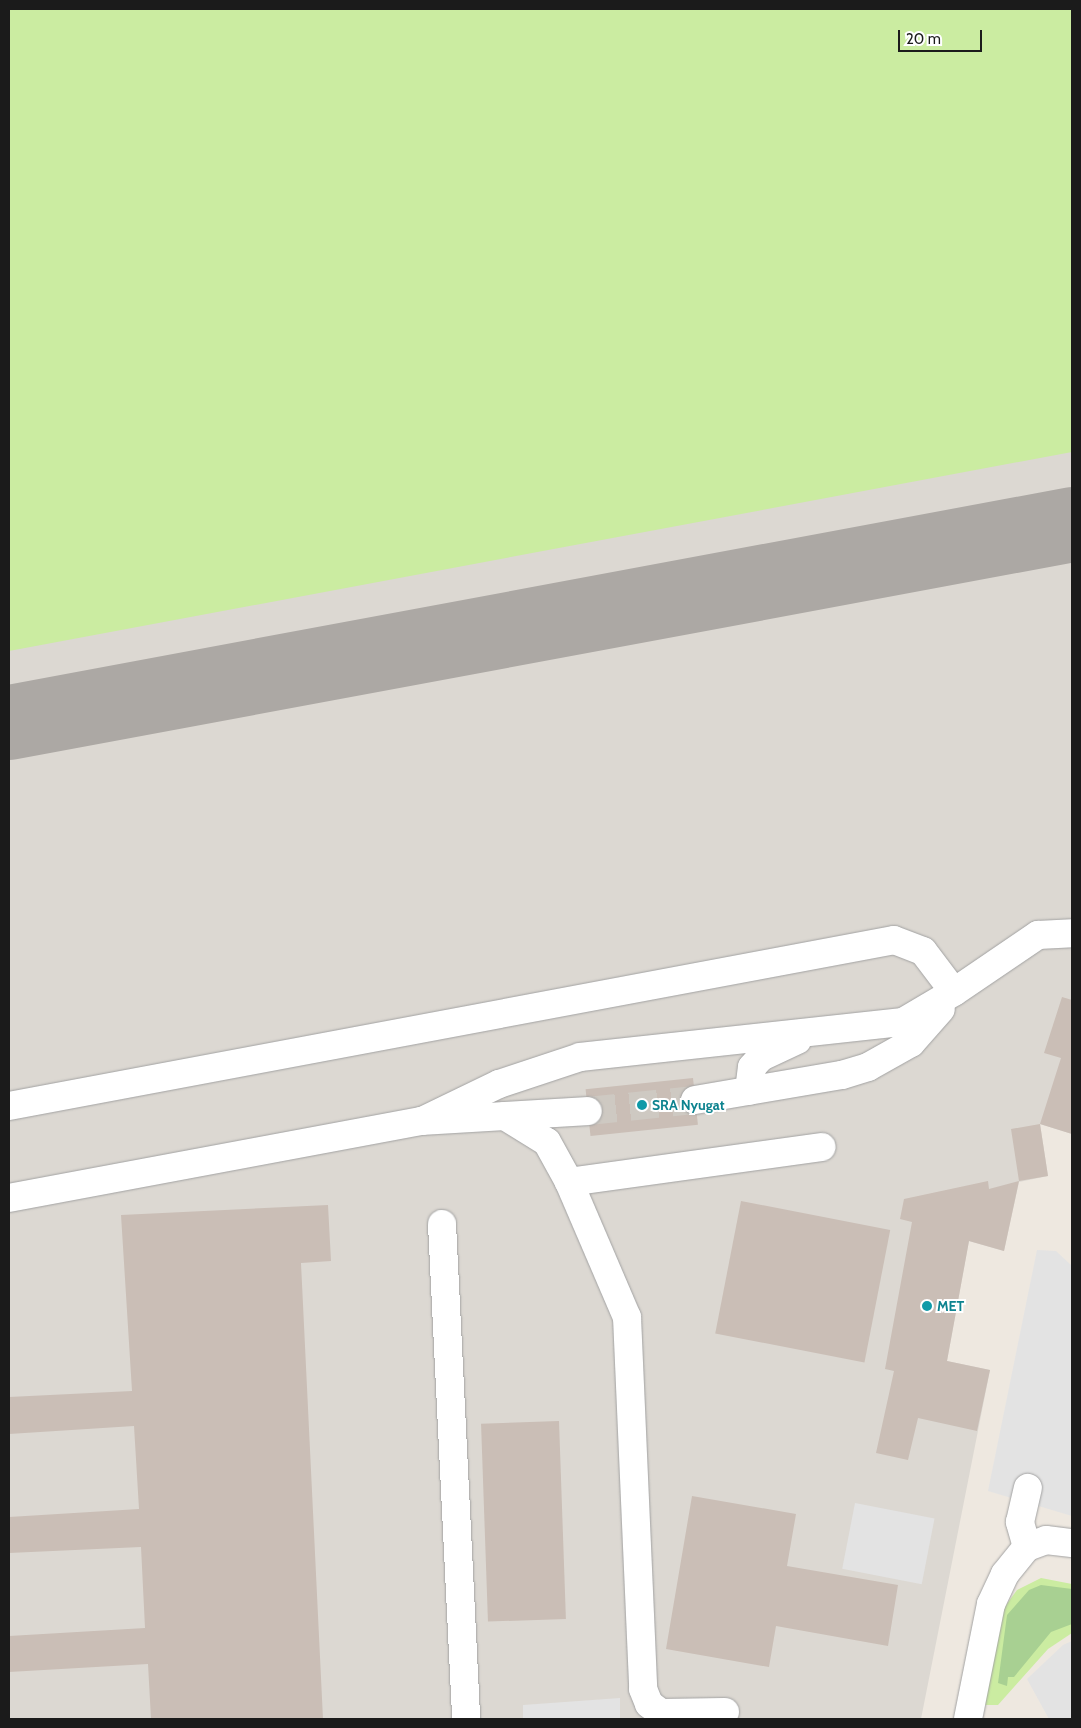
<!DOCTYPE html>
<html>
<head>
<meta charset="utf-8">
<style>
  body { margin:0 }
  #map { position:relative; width:1081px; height:1728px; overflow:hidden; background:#eee8e0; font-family:Cabin,sans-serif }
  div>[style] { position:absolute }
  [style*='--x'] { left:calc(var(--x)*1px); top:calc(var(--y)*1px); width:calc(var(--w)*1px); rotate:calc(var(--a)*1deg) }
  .airport>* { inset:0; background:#dcd8d2 }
  .grass>* { inset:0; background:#cbeca1 }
  .forest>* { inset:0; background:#a8d092 }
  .parking>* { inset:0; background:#e3e3e3; transform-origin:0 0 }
  .taxiway>* { height:75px; margin:-37.5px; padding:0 37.5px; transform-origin:37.5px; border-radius:37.5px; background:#aca8a4 }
  .building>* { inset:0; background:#cabeb6; transform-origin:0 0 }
  .minor-tunnel>* { height:28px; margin-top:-14px; transform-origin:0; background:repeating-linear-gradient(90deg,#cec9c2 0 28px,transparent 0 42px) }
  .roads { filter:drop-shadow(0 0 1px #a2a2a2) drop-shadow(0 0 1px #a2a2a2) }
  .minor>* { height:28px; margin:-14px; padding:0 14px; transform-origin:14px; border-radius:14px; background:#fff }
  .dots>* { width:14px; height:14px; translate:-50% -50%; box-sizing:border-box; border:2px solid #fff; border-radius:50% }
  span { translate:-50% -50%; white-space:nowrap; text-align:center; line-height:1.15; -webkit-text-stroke:4px #fff; paint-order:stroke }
  .culture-label { font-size:14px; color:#0d838f; font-weight:700 }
  .left { translate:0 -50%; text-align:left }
  .frame { position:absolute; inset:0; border:10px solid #1b1b1b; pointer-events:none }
  .scale { position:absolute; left:898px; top:30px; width:84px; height:22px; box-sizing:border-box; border:2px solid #1b1b1b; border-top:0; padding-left:6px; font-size:15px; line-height:18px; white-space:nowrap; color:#1b1b1b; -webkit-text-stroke:4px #fff; paint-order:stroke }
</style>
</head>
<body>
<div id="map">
  <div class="airport">
    <i style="clip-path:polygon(9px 9px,1072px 9px,1072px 1134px,1040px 1124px,1048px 1176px,1019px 1182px,1004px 1251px,969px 1241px,947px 1361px,990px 1370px,921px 1719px,9px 1719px)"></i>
  </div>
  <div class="grass">
    <i style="clip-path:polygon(9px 9px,1072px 9px,1072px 452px,9px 651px)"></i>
    <i style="clip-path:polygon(1041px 1578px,1072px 1584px,1072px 1633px,1048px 1649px,998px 1705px,983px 1705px,998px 1616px,1017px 1590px)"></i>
  </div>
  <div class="forest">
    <i style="clip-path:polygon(1041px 1585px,1072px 1589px,1072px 1624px,1051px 1632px,1014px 1677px,1008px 1677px,1007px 1686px,998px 1683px,1007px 1615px,1029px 1590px)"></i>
  </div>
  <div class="parking">
    <i style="clip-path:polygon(1037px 1250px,1056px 1251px,1072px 1266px,1072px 1516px,988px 1491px)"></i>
    <i style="left:855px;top:1503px;width:81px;height:67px;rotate:11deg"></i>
    <i style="clip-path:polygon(1072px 1641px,1072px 1719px,1049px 1719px,1027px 1679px,1063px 1645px)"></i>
    <i style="clip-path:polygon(620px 1698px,620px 1719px,523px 1719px,523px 1705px)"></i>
  </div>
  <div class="taxiway">
    <i style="--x:9;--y:722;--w:1081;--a:-10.55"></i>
  </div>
  <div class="building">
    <i style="clip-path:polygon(1062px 997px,1072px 1000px,1072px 1134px,1040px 1124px,1048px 1176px,1019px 1181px,1011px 1129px,1040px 1124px,1061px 1058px,1044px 1053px)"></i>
    <i style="left:693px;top:1078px;width:47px;height:108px;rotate:84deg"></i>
    <i style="clip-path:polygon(988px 1181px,989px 1189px,1019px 1181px,1004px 1251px,969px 1241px,947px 1361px,990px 1370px,977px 1431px,918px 1418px,908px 1460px,876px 1453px,894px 1371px,885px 1369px,912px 1222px,900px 1219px,904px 1199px)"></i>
    <i style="left:741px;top:1201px;width:152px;height:135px;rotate:11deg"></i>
    <i style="clip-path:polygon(328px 1205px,331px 1261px,301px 1263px,323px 1719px,151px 1719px,148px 1664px,9px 1672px,9px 1636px,145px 1628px,141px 1547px,9px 1553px,9px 1517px,139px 1509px,134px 1426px,9px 1434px,9px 1397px,132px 1391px,121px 1215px)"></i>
    <i style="left:559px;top:1421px;width:198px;height:78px;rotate:88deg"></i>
    <i style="clip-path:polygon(692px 1496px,796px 1514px,787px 1566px,898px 1585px,888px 1646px,776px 1626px,769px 1667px,666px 1649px)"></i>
  </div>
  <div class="minor-tunnel">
    <i style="--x:588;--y:1111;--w:108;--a:-5.9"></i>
  </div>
  <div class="roads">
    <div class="minor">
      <i style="--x:749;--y:1091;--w:24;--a:-83"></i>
      <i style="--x:752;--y:1067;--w:13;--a:-48"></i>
      <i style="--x:761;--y:1057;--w:40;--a:-25"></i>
      <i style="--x:695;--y:1100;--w:149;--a:-9.7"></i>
      <i style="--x:842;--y:1075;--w:27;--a:-17"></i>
      <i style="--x:868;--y:1067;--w:49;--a:-29.2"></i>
      <i style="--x:911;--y:1043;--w:45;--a:-48.6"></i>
      <i style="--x:9;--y:1106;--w:900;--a:-10.62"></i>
      <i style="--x:894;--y:940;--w:31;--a:21"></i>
      <i style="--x:923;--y:951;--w:51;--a:52.9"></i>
      <i style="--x:505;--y:1116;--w:49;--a:31.8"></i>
      <i style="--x:547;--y:1142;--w:46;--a:61.2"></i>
      <i style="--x:569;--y:1182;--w:147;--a:66.8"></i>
      <i style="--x:627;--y:1317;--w:372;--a:87.5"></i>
      <i style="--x:643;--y:1689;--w:16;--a:68"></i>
      <i style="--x:649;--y:1704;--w:15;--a:37"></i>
      <i style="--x:661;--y:1713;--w:64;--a:-0.9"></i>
      <i style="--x:422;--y:1121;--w:85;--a:-25.7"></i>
      <i style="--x:499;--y:1084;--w:85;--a:-18.4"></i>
      <i style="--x:580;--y:1057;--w:325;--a:-6.2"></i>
      <i style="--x:903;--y:1022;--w:59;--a:-30.5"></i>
      <i style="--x:954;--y:992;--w:102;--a:-34.2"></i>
      <i style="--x:1038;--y:935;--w:34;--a:-3"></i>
      <i style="--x:569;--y:1182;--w:255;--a:-7.9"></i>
      <i style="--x:9;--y:1198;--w:420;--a:-10.6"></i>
      <i style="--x:422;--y:1121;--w:166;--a:-3.4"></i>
      <i style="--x:442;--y:1224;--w:496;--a:87.2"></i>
      <i style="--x:1027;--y:1547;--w:26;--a:-106"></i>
      <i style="--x:1020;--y:1522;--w:35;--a:-77"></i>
      <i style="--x:968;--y:1719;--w:117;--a:-78.7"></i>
      <i style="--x:991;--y:1604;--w:33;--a:-65"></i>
      <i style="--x:1005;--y:1574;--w:35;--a:-51"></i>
      <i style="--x:1027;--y:1547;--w:20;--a:-20"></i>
      <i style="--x:1046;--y:1540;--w:26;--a:7"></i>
    </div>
  </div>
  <div class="dots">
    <i style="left:642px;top:1105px;background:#0f9aa8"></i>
    <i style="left:927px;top:1306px;background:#0f9aa8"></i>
  </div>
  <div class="culture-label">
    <span class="left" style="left:652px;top:1105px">SRA Nyugat</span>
    <span class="left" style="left:937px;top:1306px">MET</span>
  </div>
  <div class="frame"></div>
  <div class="scale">20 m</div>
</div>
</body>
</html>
